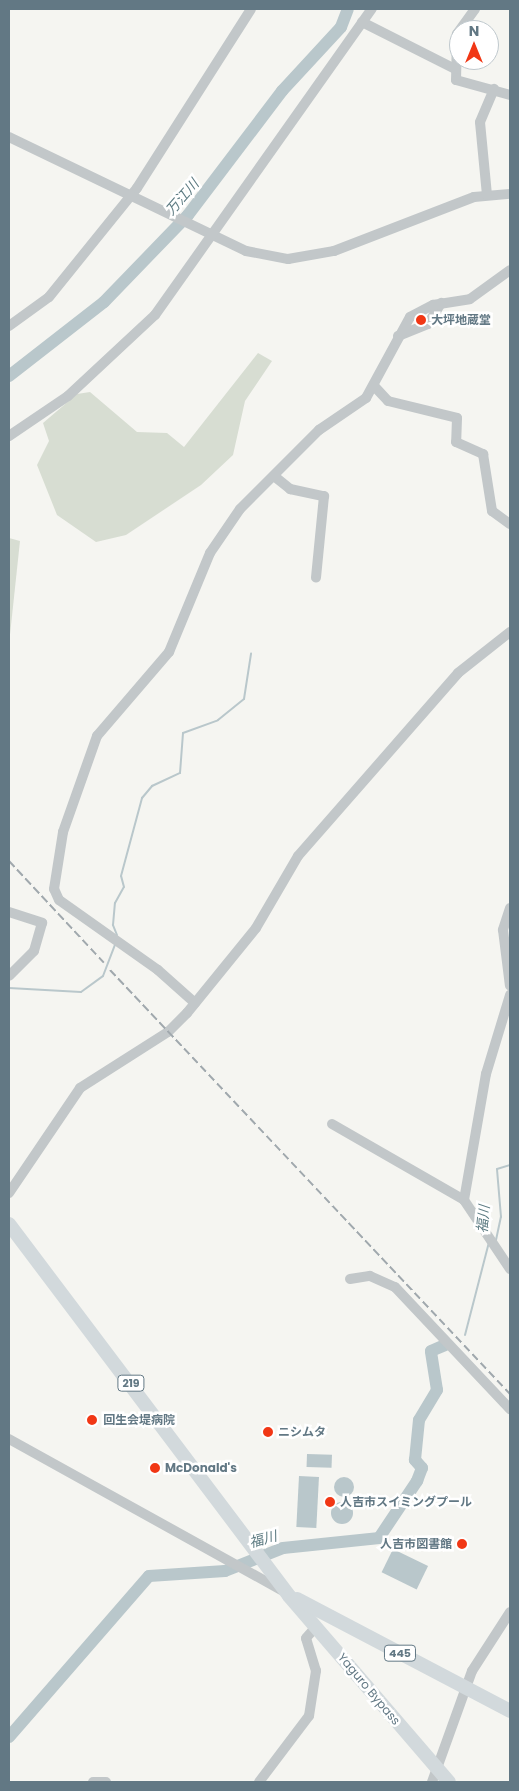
<!DOCTYPE html>
<html>
<head>
<meta charset="utf-8">
<style>
  body { margin:0 }
  #map { position:relative; width:519px; height:1791px; overflow:hidden; background:#f5f5f1; font-family:Poppins,"Noto Sans JP",sans-serif }
  div>[style] { position:absolute }
  [style*='--x'] { left:calc(var(--x)*1px); top:calc(var(--y)*1px); width:calc(var(--w)*1px); rotate:calc(var(--a)*1deg) }
  .green>* { inset:0; background:#d7ddd2 }
  .water>* { inset:0; background:#b9c7cb; transform-origin:0 0 }
  .round { border-radius:50% }
  .stream>* { height:2px; margin:-1px; padding:0 1px; transform-origin:1px; border-radius:1px; background:#b9c7cb }
  .river>* { height:12px; margin:-6px; padding:0 6px; transform-origin:6px; border-radius:6px; background:#b9c7cb }
  .minor>* { height:10px; margin:-5px; padding:0 5px; transform-origin:5px; border-radius:5px; background:#c2c7c9 }
  .highway>* { height:14px; margin:-7px; padding:0 7px; transform-origin:7px; border-radius:7px; background:#d2d9dc }
  .rail>* { height:2px; margin-top:-1px; transform-origin:0; background:repeating-linear-gradient(90deg,#a0a8ad 0 8px,transparent 0 12px) }
  .dots>* { width:14px; height:14px; translate:-50% -50%; box-sizing:border-box; border:2px solid #fff; border-radius:50% }
  span { translate:-50% -50%; white-space:nowrap; text-align:center; line-height:1.15; -webkit-text-stroke:5px #fff; paint-order:stroke }
  .shield-label span { padding:1px 4px; background:#fff; border:1px solid; border-radius:4px; -webkit-text-stroke-width:0 }
  .shield-label { font-size:11px; color:#627884; font-weight:700 }
  .poi-label { font-size:12px; color:#627884; font-weight:700 }
  .left { translate:0 -50%; text-align:left }
  .right { translate:-100% -50%; text-align:right }
  .street-label { font-size:12px; color:#627884 }
  .water-label { font-size:14px; color:#5d7b82; font-style:italic }
  .frame { position:absolute; inset:0; border:10px solid #627884; pointer-events:none }
  .north { position:absolute; left:449px; top:20px; width:50px; height:50px; box-sizing:border-box; background:#fff; border:1px solid #c0c9ce; border-radius:50%; rotate:0deg; font-size:14px; font-weight:700; line-height:20px; text-align:center; color:#627884 }
  .north::after { content:''; display:block; margin:auto; width:18px; height:22px; background:#f13715; clip-path:polygon(50% 0,100% 100%,50% 72%,0 100%) }
</style>
</head>
<body>
<div id="map">
  <div class="green">
    <i style="clip-path:polygon(258px 353px,272px 361px,245px 401px,233px 455px,201px 485px,126px 535px,96px 542px,57px 515px,37px 465px,49px 441px,43px 423px,77px 394px,90px 392px,137px 432px,167px 433px,184px 447px)"></i>
    <i style="clip-path:polygon(9px 538px,20px 541px,9px 644px)"></i>
  </div>
  <div class="water">
    <i style="left:307px;top:1454px;width:25px;height:13px;rotate:2deg"></i>
    <i style="left:299px;top:1476px;width:20px;height:51px;rotate:3deg"></i>
    <i class="round" style="left:334px;top:1477px;width:20px;height:20px"></i>
    <i class="round" style="left:331px;top:1502px;width:22px;height:22px"></i>
    <i style="left:393px;top:1549px;width:39px;height:26px;rotate:26deg"></i>
  </div>
  <div class="stream">
    <i style="--x:117;--y:935;--w:11;--a:-112"></i>
    <i style="--x:113;--y:925;--w:22;--a:-85"></i>
    <i style="--x:115;--y:903;--w:18;--a:-61"></i>
    <i style="--x:124;--y:887;--w:11;--a:-105"></i>
    <i style="--x:121;--y:876;--w:81;--a:-74.9"></i>
    <i style="--x:142;--y:798;--w:16;--a:-50"></i>
    <i style="--x:152;--y:786;--w:31;--a:-25"></i>
    <i style="--x:180;--y:773;--w:40;--a:-85.7"></i>
    <i style="--x:183;--y:733;--w:37;--a:-20"></i>
    <i style="--x:218;--y:720;--w:33;--a:-39"></i>
    <i style="--x:244;--y:699;--w:46;--a:-81.2"></i>
    <i style="--x:9;--y:988;--w:72;--a:3.2"></i>
    <i style="--x:81;--y:992;--w:27;--a:-36"></i>
    <i style="--x:103;--y:976;--w:33;--a:-69"></i>
    <i style="--x:496;--y:1240;--w:24;--a:-78"></i>
    <i style="--x:501;--y:1217;--w:48;--a:-94.8"></i>
    <i style="--x:497;--y:1169;--w:14;--a:-17"></i>
    <i style="--x:465;--y:1335;--w:96;--a:-75.5"></i>
  </div>
  <div class="river">
    <i style="--x:9;--y:376;--w:120;--a:-37.9"></i>
    <i style="--x:104;--y:302;--w:121;--a:-46"></i>
    <i style="--x:188;--y:215;--w:156;--a:-52.8"></i>
    <i style="--x:282;--y:91;--w:87;--a:-47.3"></i>
    <i style="--x:341;--y:27;--w:19;--a:-69"></i>
    <i style="--x:9;--y:1737;--w:213;--a:-49"></i>
    <i style="--x:149;--y:1576;--w:76;--a:-3.8"></i>
    <i style="--x:225;--y:1571;--w:62;--a:-21.6"></i>
    <i style="--x:283;--y:1548;--w:97;--a:-5.9"></i>
    <i style="--x:379;--y:1538;--w:69;--a:-56.3"></i>
    <i style="--x:417;--y:1481;--w:14;--a:-69"></i>
    <i style="--x:422;--y:1468;--w:11;--a:-131"></i>
    <i style="--x:415;--y:1460;--w:40;--a:-84.3"></i>
    <i style="--x:419;--y:1420;--w:35;--a:-59"></i>
    <i style="--x:437;--y:1390;--w:39;--a:-99"></i>
    <i style="--x:431;--y:1351;--w:15;--a:-23"></i>
  </div>
  <div class="minor">
    <i style="--x:475;--y:9;--w:31;--a:126"></i>
    <i style="--x:457;--y:34;--w:46;--a:91.2"></i>
    <i style="--x:456;--y:80;--w:56;--a:15.5"></i>
    <i style="--x:362;--y:22;--w:104;--a:26.8"></i>
    <i style="--x:9;--y:137;--w:263;--a:25.7"></i>
    <i style="--x:246;--y:251;--w:43;--a:10.8"></i>
    <i style="--x:288;--y:259;--w:47;--a:-9.9"></i>
    <i style="--x:334;--y:251;--w:150;--a:-21.1"></i>
    <i style="--x:474;--y:197;--w:36;--a:-5"></i>
    <i style="--x:487;--y:195;--w:73;--a:-95.5"></i>
    <i style="--x:480;--y:122;--w:36;--a:-67"></i>
    <i style="--x:9;--y:326;--w:49;--a:-35.9"></i>
    <i style="--x:49;--y:297;--w:140;--a:-51.1"></i>
    <i style="--x:137;--y:188;--w:212;--a:-57.5"></i>
    <i style="--x:398;--y:336;--w:32;--a:-22"></i>
    <i style="--x:428;--y:324;--w:25;--a:-58"></i>
    <i style="--x:375;--y:387;--w:19;--a:47"></i>
    <i style="--x:388;--y:401;--w:71;--a:13.8"></i>
    <i style="--x:457;--y:418;--w:24;--a:92"></i>
    <i style="--x:456;--y:442;--w:30;--a:24"></i>
    <i style="--x:483;--y:454;--w:58;--a:81"></i>
    <i style="--x:492;--y:511;--w:22;--a:36"></i>
    <i style="--x:9;--y:436;--w:71;--a:-34.1"></i>
    <i style="--x:68;--y:396;--w:119;--a:-43"></i>
    <i style="--x:155;--y:315;--w:375;--a:-54.7"></i>
    <i style="--x:274;--y:476;--w:21;--a:39"></i>
    <i style="--x:290;--y:489;--w:35;--a:12"></i>
    <i style="--x:324;--y:496;--w:82;--a:95.6"></i>
    <i style="--x:510;--y:908;--w:23;--a:108"></i>
    <i style="--x:503;--y:930;--w:56;--a:82.9"></i>
    <i style="--x:9;--y:912;--w:35;--a:18"></i>
    <i style="--x:42;--y:923;--w:29;--a:106"></i>
    <i style="--x:34;--y:951;--w:35;--a:135"></i>
    <i style="--x:195;--y:1003;--w:50;--a:-138.3"></i>
    <i style="--x:158;--y:970;--w:121;--a:-144.7"></i>
    <i style="--x:59;--y:900;--w:12;--a:-114"></i>
    <i style="--x:54;--y:889;--w:58;--a:-81"></i>
    <i style="--x:63;--y:832;--w:102;--a:-70.5"></i>
    <i style="--x:97;--y:736;--w:111;--a:-49.4"></i>
    <i style="--x:169;--y:652;--w:107;--a:-67.5"></i>
    <i style="--x:210;--y:553;--w:53;--a:-55.7"></i>
    <i style="--x:240;--y:509;--w:112;--a:-45"></i>
    <i style="--x:319;--y:430;--w:57;--a:-34.2"></i>
    <i style="--x:366;--y:398;--w:92;--a:-61.5"></i>
    <i style="--x:410;--y:317;--w:26;--a:-28"></i>
    <i style="--x:433;--y:305;--w:37;--a:-9"></i>
    <i style="--x:470;--y:299;--w:49;--a:-35.9"></i>
    <i style="--x:332;--y:1124;--w:152;--a:29.9"></i>
    <i style="--x:464;--y:1200;--w:83;--a:56.3"></i>
    <i style="--x:9;--y:1193;--w:127;--a:-55.9"></i>
    <i style="--x:80;--y:1088;--w:104;--a:-32.5"></i>
    <i style="--x:168;--y:1032;--w:27;--a:-45"></i>
    <i style="--x:187;--y:1013;--w:109;--a:-50.9"></i>
    <i style="--x:256;--y:928;--w:83;--a:-59.7"></i>
    <i style="--x:298;--y:856;--w:243;--a:-48.8"></i>
    <i style="--x:458;--y:673;--w:66;--a:-38.3"></i>
    <i style="--x:464;--y:1200;--w:128;--a:-80.1"></i>
    <i style="--x:486;--y:1074;--w:83;--a:-73.1"></i>
    <i style="--x:350;--y:1279;--w:20;--a:-9"></i>
    <i style="--x:370;--y:1276;--w:27;--a:24"></i>
    <i style="--x:395;--y:1287;--w:168;--a:46.7"></i>
    <i style="--x:9;--y:1439;--w:311;--a:29"></i>
    <i style="--x:93;--y:1782;--w:13;--a:0"></i>
    <i style="--x:259;--y:1782;--w:83;--a:-52.9"></i>
    <i style="--x:309;--y:1716;--w:46;--a:-81.2"></i>
    <i style="--x:316;--y:1671;--w:34;--a:-107"></i>
    <i style="--x:306;--y:1638;--w:15;--a:-48"></i>
    <i style="--x:432;--y:1782;--w:118;--a:-70.2"></i>
    <i style="--x:472;--y:1671;--w:70;--a:-57.2"></i>
  </div>
  <div class="highway">
    <i style="--x:9;--y:1224;--w:466;--a:53"></i>
    <i style="--x:289;--y:1596;--w:245;--a:49.3"></i>
    <i style="--x:297;--y:1599;--w:241;--a:27.7"></i>
  </div>
  <div class="rail">
    <i style="--x:9;--y:861;--w:139;--a:47"></i>
    <i style="--x:110;--y:970;--w:583;--a:46.67"></i>
  </div>
  <div class="dots">
    <i style="left:421px;top:320px;background:#f13715"></i>
    <i style="left:92px;top:1420px;background:#f13715"></i>
    <i style="left:268px;top:1432px;background:#f13715"></i>
    <i style="left:155px;top:1468px;background:#f13715"></i>
    <i style="left:330px;top:1502px;background:#f13715"></i>
    <i style="left:462px;top:1544px;background:#f13715"></i>
  </div>
  <div class="shield-label">
    <span style="left:131px;top:1383px">219</span>
    <span style="left:400px;top:1653px">445</span>
  </div>
  <div class="poi-label">
    <span class="left" style="left:431px;top:320px">大坪地蔵堂</span>
    <span class="left" style="left:103px;top:1420px">回生会堤病院</span>
    <span class="left" style="left:278px;top:1432px">ニシムタ</span>
    <span class="left" style="left:165px;top:1468px">McDonald's</span>
    <span class="left" style="left:340px;top:1502px">人吉市スイミングプール</span>
    <span class="right" style="left:452px;top:1544px">人吉市図書館</span>
  </div>
  <div class="street-label">
    <span style="left:369px;top:1689px;rotate:50deg">Yaguro Bypass</span>
  </div>
  <div class="water-label">
    <span style="left:182px;top:197px;rotate:-49deg">万江川</span>
    <span style="left:483px;top:1219px;rotate:-85deg">福川</span>
    <span style="left:263px;top:1539px;rotate:-15deg">福川</span>
  </div>
  <div class="frame"></div>
  <div class="north">N</div>
</div>
</body>
</html>
